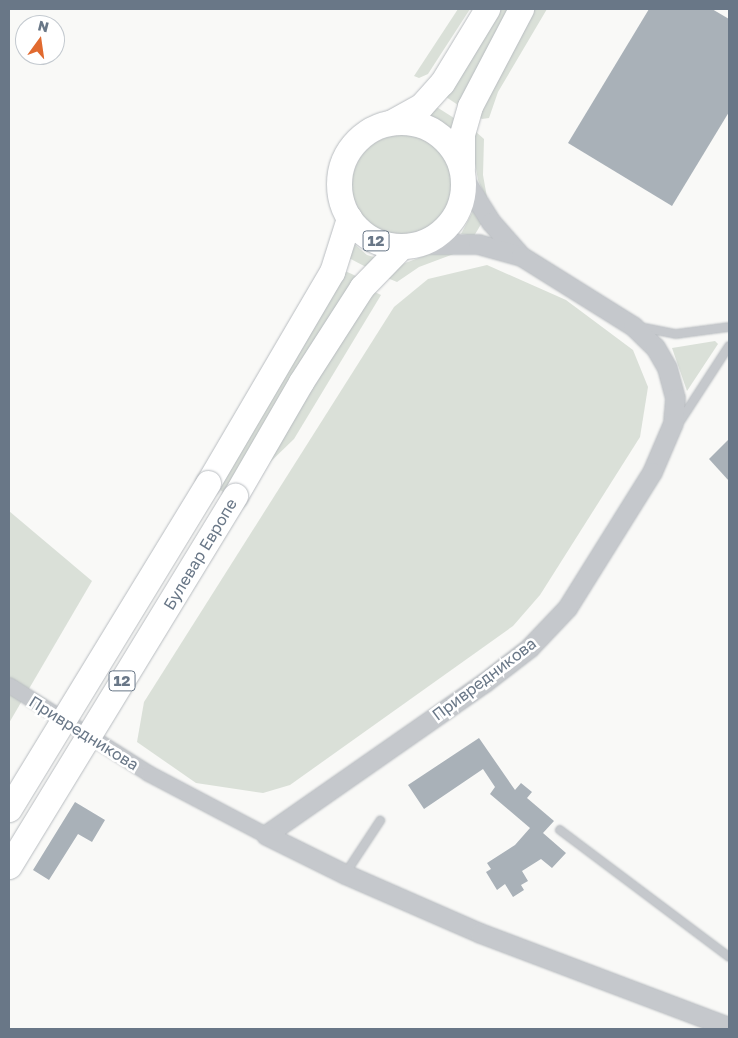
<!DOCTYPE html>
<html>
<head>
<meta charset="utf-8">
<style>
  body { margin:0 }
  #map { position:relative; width:738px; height:1038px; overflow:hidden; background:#f9f9f7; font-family:"Golos Text",sans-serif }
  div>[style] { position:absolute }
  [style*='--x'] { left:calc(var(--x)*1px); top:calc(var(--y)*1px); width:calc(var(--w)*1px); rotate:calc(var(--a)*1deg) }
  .green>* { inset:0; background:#dae0d8 }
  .round { border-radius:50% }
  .building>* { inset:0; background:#a9b1b8 }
  .roads { filter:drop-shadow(0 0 1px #b8bcc0) drop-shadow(0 0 1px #b8bcc0) }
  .service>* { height:8px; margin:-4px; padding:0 4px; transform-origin:4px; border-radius:4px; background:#c5c8cc }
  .minor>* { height:15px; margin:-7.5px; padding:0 7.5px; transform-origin:7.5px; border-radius:7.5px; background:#c5c8cc }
  .tertiary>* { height:19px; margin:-9.5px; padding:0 9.5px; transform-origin:9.5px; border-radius:9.5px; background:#c5c8cc }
  .primary>* { height:25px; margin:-12.5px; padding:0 12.5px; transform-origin:12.5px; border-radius:12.5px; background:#fff }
  .primary>.ring { margin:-12.5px; padding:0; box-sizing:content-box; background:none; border:25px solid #fff; border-radius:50% }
  .bridges { filter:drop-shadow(0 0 1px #b8bcc0) drop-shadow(0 0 1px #b8bcc0) }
  .primary-bridge>* { height:25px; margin:-12.5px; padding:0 12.5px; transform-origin:12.5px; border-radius:12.5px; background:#fff }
  span { translate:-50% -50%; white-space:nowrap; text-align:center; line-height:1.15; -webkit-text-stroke:5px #fff; paint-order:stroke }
  .shield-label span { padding:1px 4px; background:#fff; border:1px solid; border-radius:4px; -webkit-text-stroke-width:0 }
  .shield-label { font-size:15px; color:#697787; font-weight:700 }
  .street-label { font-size:16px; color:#697787 }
  .frame { position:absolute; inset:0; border:10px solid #697787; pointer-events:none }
  .north { position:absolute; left:15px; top:15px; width:50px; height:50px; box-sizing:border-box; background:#fff; border:1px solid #c3c9cf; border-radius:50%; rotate:14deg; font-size:14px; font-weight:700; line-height:20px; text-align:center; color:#697787 }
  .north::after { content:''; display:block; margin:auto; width:18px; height:22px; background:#e16a2f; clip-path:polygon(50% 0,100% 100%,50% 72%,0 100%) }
</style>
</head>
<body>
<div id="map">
  <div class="green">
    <i style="clip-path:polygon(458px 9px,470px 9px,428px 74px,419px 78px,414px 76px)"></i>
    <i style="clip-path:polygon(493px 9px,511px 9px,458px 105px,446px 97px,456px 84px)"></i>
    <i style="clip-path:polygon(534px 9px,547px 9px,498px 92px,489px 118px,482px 119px,479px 117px,493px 75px)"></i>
    <i style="clip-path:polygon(435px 106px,454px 118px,452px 129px,426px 113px)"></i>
    <i style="clip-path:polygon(475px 131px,484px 139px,483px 175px,488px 203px,478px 180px,473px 152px)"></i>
    <i class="round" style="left:352px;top:135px;width:100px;height:100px"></i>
    <i style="clip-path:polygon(474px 209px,483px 221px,474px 236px,461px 234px)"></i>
    <i style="clip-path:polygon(351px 241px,367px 255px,377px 258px,366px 267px,347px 257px)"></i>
    <i style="clip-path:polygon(438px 251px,459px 252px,419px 267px,397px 282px,385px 277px,405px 263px)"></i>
    <i style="clip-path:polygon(487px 265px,566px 300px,633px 350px,648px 387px,640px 437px,540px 595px,513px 626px,290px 785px,263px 793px,196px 783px,137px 742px,144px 702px,394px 307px,428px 279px)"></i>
    <i style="clip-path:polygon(343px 270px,356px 276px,225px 493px,215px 487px)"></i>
    <i style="clip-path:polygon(373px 291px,381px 295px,294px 439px,263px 469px)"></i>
    <i style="clip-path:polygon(715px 341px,718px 344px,687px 391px,672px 348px)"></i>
    <i style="clip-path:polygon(9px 511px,92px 581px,9px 723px)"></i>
  </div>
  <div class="building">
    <i style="clip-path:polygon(649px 9px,712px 9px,729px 19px,729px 112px,672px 206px,568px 143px)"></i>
    <i style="clip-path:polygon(729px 439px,729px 481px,709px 459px)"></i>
    <i style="clip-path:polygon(479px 738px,515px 790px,521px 783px,532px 792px,527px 798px,554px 821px,543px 833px,566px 853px,552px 868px,541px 859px,522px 871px,528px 881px,521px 885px,524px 890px,513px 897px,505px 884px,497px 890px,486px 872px,491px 869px,487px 863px,515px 845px,530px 828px,490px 794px,495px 787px,483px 769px,424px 809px,408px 785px)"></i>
    <i style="clip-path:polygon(75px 802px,105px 820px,92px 842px,78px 834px,49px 880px,33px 870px)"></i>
  </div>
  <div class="roads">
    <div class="service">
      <i style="--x:640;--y:327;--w:37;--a:11"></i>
      <i style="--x:676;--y:334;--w:53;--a:-7.5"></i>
      <i style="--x:677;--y:426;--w:95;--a:-57"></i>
      <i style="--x:560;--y:830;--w:211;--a:36.9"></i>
      <i style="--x:345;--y:874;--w:64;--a:-56.6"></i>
    </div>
    <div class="minor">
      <i style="--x:9;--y:685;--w:165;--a:32.3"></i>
      <i style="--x:148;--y:773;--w:133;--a:27.7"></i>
    </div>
    <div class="tertiary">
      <i style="--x:464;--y:179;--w:51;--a:57.9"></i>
      <i style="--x:491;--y:222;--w:45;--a:48.6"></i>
      <i style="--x:425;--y:244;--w:53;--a:0"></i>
      <i style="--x:478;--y:244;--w:45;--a:15.6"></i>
      <i style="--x:521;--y:256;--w:132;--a:32"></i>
      <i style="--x:633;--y:326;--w:30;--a:44"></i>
      <i style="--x:655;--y:347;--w:24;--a:60"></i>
      <i style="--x:667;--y:368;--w:31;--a:75"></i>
      <i style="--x:675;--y:398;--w:25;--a:95"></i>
      <i style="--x:673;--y:423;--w:53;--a:113.2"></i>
      <i style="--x:652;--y:472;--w:160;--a:122"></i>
      <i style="--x:567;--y:608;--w:55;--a:133.5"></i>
      <i style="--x:529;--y:648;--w:56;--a:142.3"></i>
      <i style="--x:485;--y:682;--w:267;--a:145.1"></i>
      <i style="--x:266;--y:835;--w:88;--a:26.3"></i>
      <i style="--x:345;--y:874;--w:147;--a:23.6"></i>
      <i style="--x:480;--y:933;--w:266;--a:20.7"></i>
    </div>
    <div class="primary">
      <i class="ring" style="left:339px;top:122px;width:99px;height:99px"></i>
      <i style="--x:392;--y:122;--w:33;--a:-29"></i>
      <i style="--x:421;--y:106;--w:31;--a:-48"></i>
      <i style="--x:442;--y:83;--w:87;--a:-58.7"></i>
      <i style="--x:462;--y:167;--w:33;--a:-90"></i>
      <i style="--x:462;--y:134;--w:29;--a:-74"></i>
      <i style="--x:470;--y:106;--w:110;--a:-62.3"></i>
      <i style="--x:208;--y:483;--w:245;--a:-59.6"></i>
      <i style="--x:332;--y:272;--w:57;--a:-72.5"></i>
      <i style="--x:235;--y:496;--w:132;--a:-59.9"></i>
      <i style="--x:301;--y:382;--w:113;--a:-57.3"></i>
      <i style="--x:362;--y:287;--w:54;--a:-45.7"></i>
    </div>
  </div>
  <div class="bridges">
    <div class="primary-bridge">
      <i style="--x:9;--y:809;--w:382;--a:-58.6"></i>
      <i style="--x:9;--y:866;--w:434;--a:-58.6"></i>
    </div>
  </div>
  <div class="shield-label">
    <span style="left:376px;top:241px">12</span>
    <span style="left:122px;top:681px">12</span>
  </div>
  <div class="street-label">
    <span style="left:200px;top:554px;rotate:-59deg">Булевар Европе</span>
    <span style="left:484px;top:679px;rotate:-37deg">Привредникова</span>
    <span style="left:84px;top:733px;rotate:32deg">Привредникова</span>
  </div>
  <div class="frame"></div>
  <div class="north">N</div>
</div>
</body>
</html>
